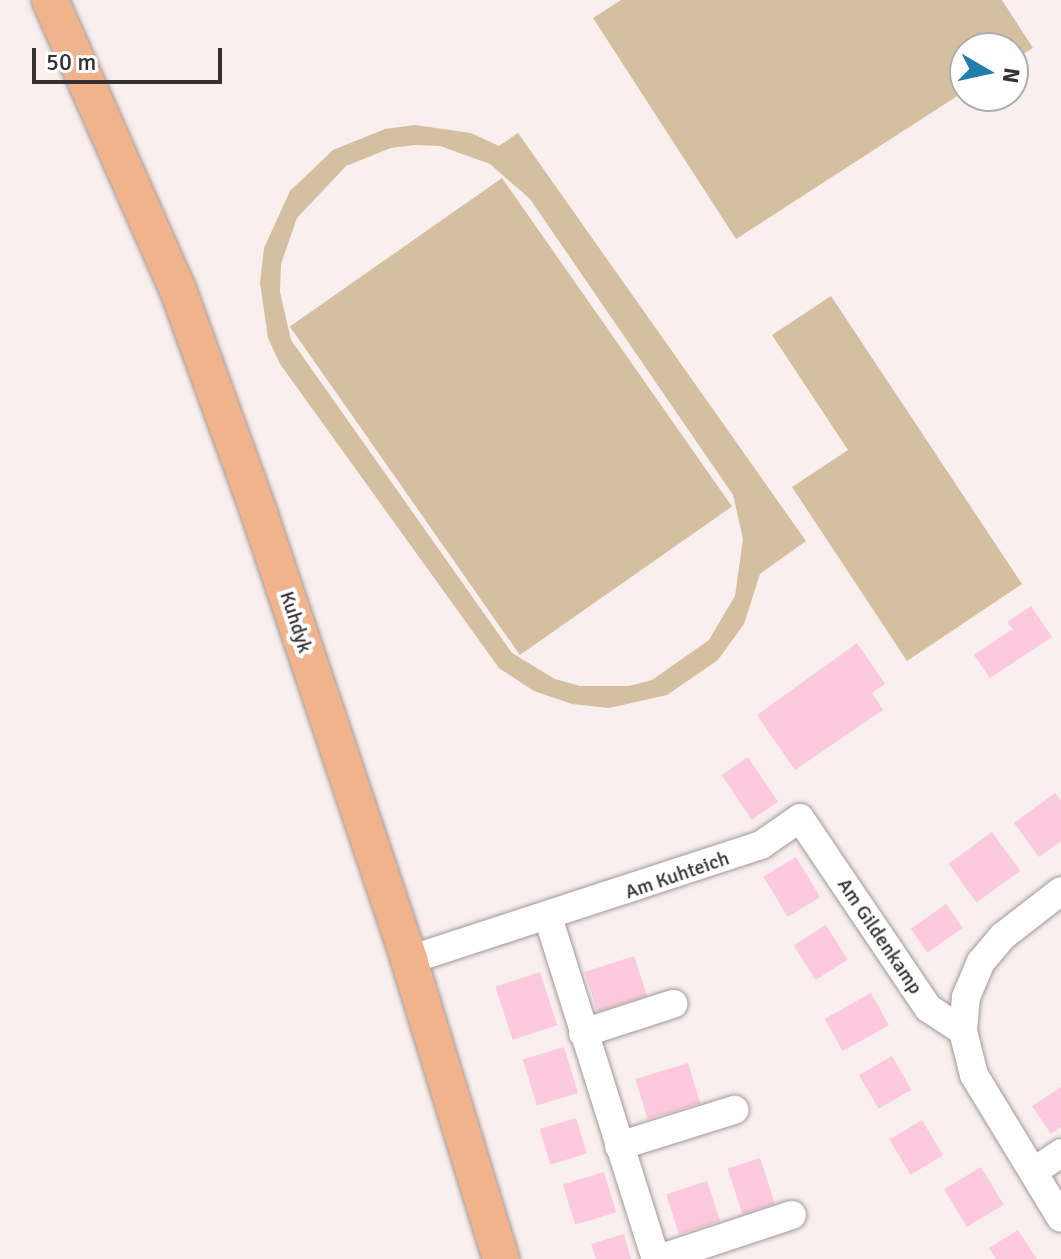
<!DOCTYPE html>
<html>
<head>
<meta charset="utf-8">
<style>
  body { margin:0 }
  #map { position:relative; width:1061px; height:1259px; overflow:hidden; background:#f9efee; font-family:Signika,sans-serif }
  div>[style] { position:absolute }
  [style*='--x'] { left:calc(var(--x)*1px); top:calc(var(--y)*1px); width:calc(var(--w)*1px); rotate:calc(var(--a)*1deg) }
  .green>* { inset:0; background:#d4c0a1; transform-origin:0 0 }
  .building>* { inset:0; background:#fcc9de; transform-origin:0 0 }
  .roads { filter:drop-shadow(0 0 2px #a29998) drop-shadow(0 0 2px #a29998) }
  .minor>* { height:28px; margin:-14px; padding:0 14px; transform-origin:14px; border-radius:14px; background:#fff }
  .major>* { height:36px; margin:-18px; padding:0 18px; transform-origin:18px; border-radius:18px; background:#f0b38b }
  span { translate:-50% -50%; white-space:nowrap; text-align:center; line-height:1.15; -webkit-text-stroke:8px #fff; paint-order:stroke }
  .street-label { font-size:20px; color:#353131 }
  .north { position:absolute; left:949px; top:32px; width:80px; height:80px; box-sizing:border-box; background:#fff; border:2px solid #aeadad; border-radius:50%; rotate:99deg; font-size:22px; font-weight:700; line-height:32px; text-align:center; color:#353131 }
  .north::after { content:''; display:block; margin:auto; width:28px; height:36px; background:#217eab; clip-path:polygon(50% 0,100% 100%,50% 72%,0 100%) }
  .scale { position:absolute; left:32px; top:48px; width:190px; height:36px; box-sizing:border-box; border:4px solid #353131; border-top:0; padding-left:10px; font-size:24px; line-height:28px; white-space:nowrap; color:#353131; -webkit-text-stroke:6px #fff; paint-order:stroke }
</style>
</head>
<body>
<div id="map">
  <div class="green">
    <i style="clip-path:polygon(621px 0,1002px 0,1033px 48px,1013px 60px,1013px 48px,965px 48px,965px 91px,736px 239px,593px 18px)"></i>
    <i style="clip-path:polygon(evenodd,415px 125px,471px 133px,499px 146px,518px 133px,806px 541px,760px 574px,744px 624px,718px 660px,667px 695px,609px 708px,572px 704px,534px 691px,499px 668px,280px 364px,268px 338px,260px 283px,264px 248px,290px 191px,333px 150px,385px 129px,415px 125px,415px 145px,440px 146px,490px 164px,530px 199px,733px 495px,743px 539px,735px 596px,709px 640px,652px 680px,629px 686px,580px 686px,555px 679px,512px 653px,291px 340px,280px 292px,281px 264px,297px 218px,346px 166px,391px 148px,415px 145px)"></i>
    <i style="left:502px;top:178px;width:401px;height:259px;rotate:55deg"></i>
    <i style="clip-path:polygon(831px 296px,1022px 584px,907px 661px,792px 487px,848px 450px,772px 335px)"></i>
  </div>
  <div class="building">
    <i style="clip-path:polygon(1031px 606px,1052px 637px,990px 678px,974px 655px,1013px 629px,1007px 622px)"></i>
    <i style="clip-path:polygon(857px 643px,885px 684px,872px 693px,883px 710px,795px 770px,757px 715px)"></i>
    <i style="left:748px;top:757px;width:54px;height:32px;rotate:56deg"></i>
    <i style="clip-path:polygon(1055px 793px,1061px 801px,1061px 841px,1039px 857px,1014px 823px)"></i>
    <i style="left:992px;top:832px;width:48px;height:54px;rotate:54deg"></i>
    <i style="left:796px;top:857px;width:47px;height:38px;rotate:59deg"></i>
    <i style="left:946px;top:904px;width:29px;height:43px;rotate:55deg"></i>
    <i style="left:826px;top:925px;width:41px;height:38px;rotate:58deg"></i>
    <i style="left:634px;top:956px;width:42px;height:52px;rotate:72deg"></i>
    <i style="left:540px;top:972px;width:56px;height:47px;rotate:72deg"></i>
    <i style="left:871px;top:993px;width:37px;height:53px;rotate:61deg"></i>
    <i style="left:564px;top:1047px;width:48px;height:43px;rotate:73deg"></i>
    <i style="left:892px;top:1056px;width:39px;height:38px;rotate:60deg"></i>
    <i style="left:688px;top:1063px;width:42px;height:55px;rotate:73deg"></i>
    <i style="clip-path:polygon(1061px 1087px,1061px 1127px,1051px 1134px,1032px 1106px)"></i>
    <i style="left:576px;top:1118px;width:37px;height:38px;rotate:73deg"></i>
    <i style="left:922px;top:1120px;width:41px;height:38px;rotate:59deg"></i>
    <i style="left:760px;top:1158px;width:48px;height:34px;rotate:72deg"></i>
    <i style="left:981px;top:1167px;width:44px;height:43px;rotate:59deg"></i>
    <i style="left:604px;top:1172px;width:42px;height:43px;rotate:73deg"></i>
    <i style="left:707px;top:1181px;width:42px;height:43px;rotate:72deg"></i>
    <i style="clip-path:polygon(1018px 1230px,1037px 1259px,996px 1259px,989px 1248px)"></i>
    <i style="clip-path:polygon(624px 1234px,631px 1259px,596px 1259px,591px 1244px)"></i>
  </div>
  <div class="roads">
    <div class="minor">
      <i style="--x:548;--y:917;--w:359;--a:72.5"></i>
      <i style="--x:409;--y:960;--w:370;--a:-18.1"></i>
      <i style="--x:761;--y:845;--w:47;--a:-34.7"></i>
      <i style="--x:800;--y:818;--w:229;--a:56"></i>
      <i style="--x:928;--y:1008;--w:42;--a:33.3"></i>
      <i style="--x:963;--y:1031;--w:45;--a:76"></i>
      <i style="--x:974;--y:1075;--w:167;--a:58.7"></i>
      <i style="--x:963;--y:1031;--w:34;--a:-85"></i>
      <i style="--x:966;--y:997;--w:38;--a:-67"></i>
      <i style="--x:981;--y:962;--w:34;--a:-50"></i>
      <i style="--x:1003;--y:936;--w:73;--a:-37.8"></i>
      <i style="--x:583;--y:1033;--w:95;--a:-17.9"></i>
      <i style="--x:619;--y:1146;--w:121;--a:-17.4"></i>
      <i style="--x:1033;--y:1172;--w:34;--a:-34"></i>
      <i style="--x:659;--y:1259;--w:140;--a:-18.3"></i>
    </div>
    <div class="major">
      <i style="--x:50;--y:0;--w:317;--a:66.2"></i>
      <i style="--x:178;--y:290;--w:237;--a:70"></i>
      <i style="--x:259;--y:513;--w:471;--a:71.4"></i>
      <i style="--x:409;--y:960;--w:313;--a:72.9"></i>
    </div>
  </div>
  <div class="street-label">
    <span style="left:296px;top:622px;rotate:72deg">Kuhdyk</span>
    <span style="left:677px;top:875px;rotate:-19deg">Am Kuhteich</span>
    <span style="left:880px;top:936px;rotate:56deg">Am Gildenkamp</span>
  </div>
  <div class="north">N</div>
  <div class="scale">50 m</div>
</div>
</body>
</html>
